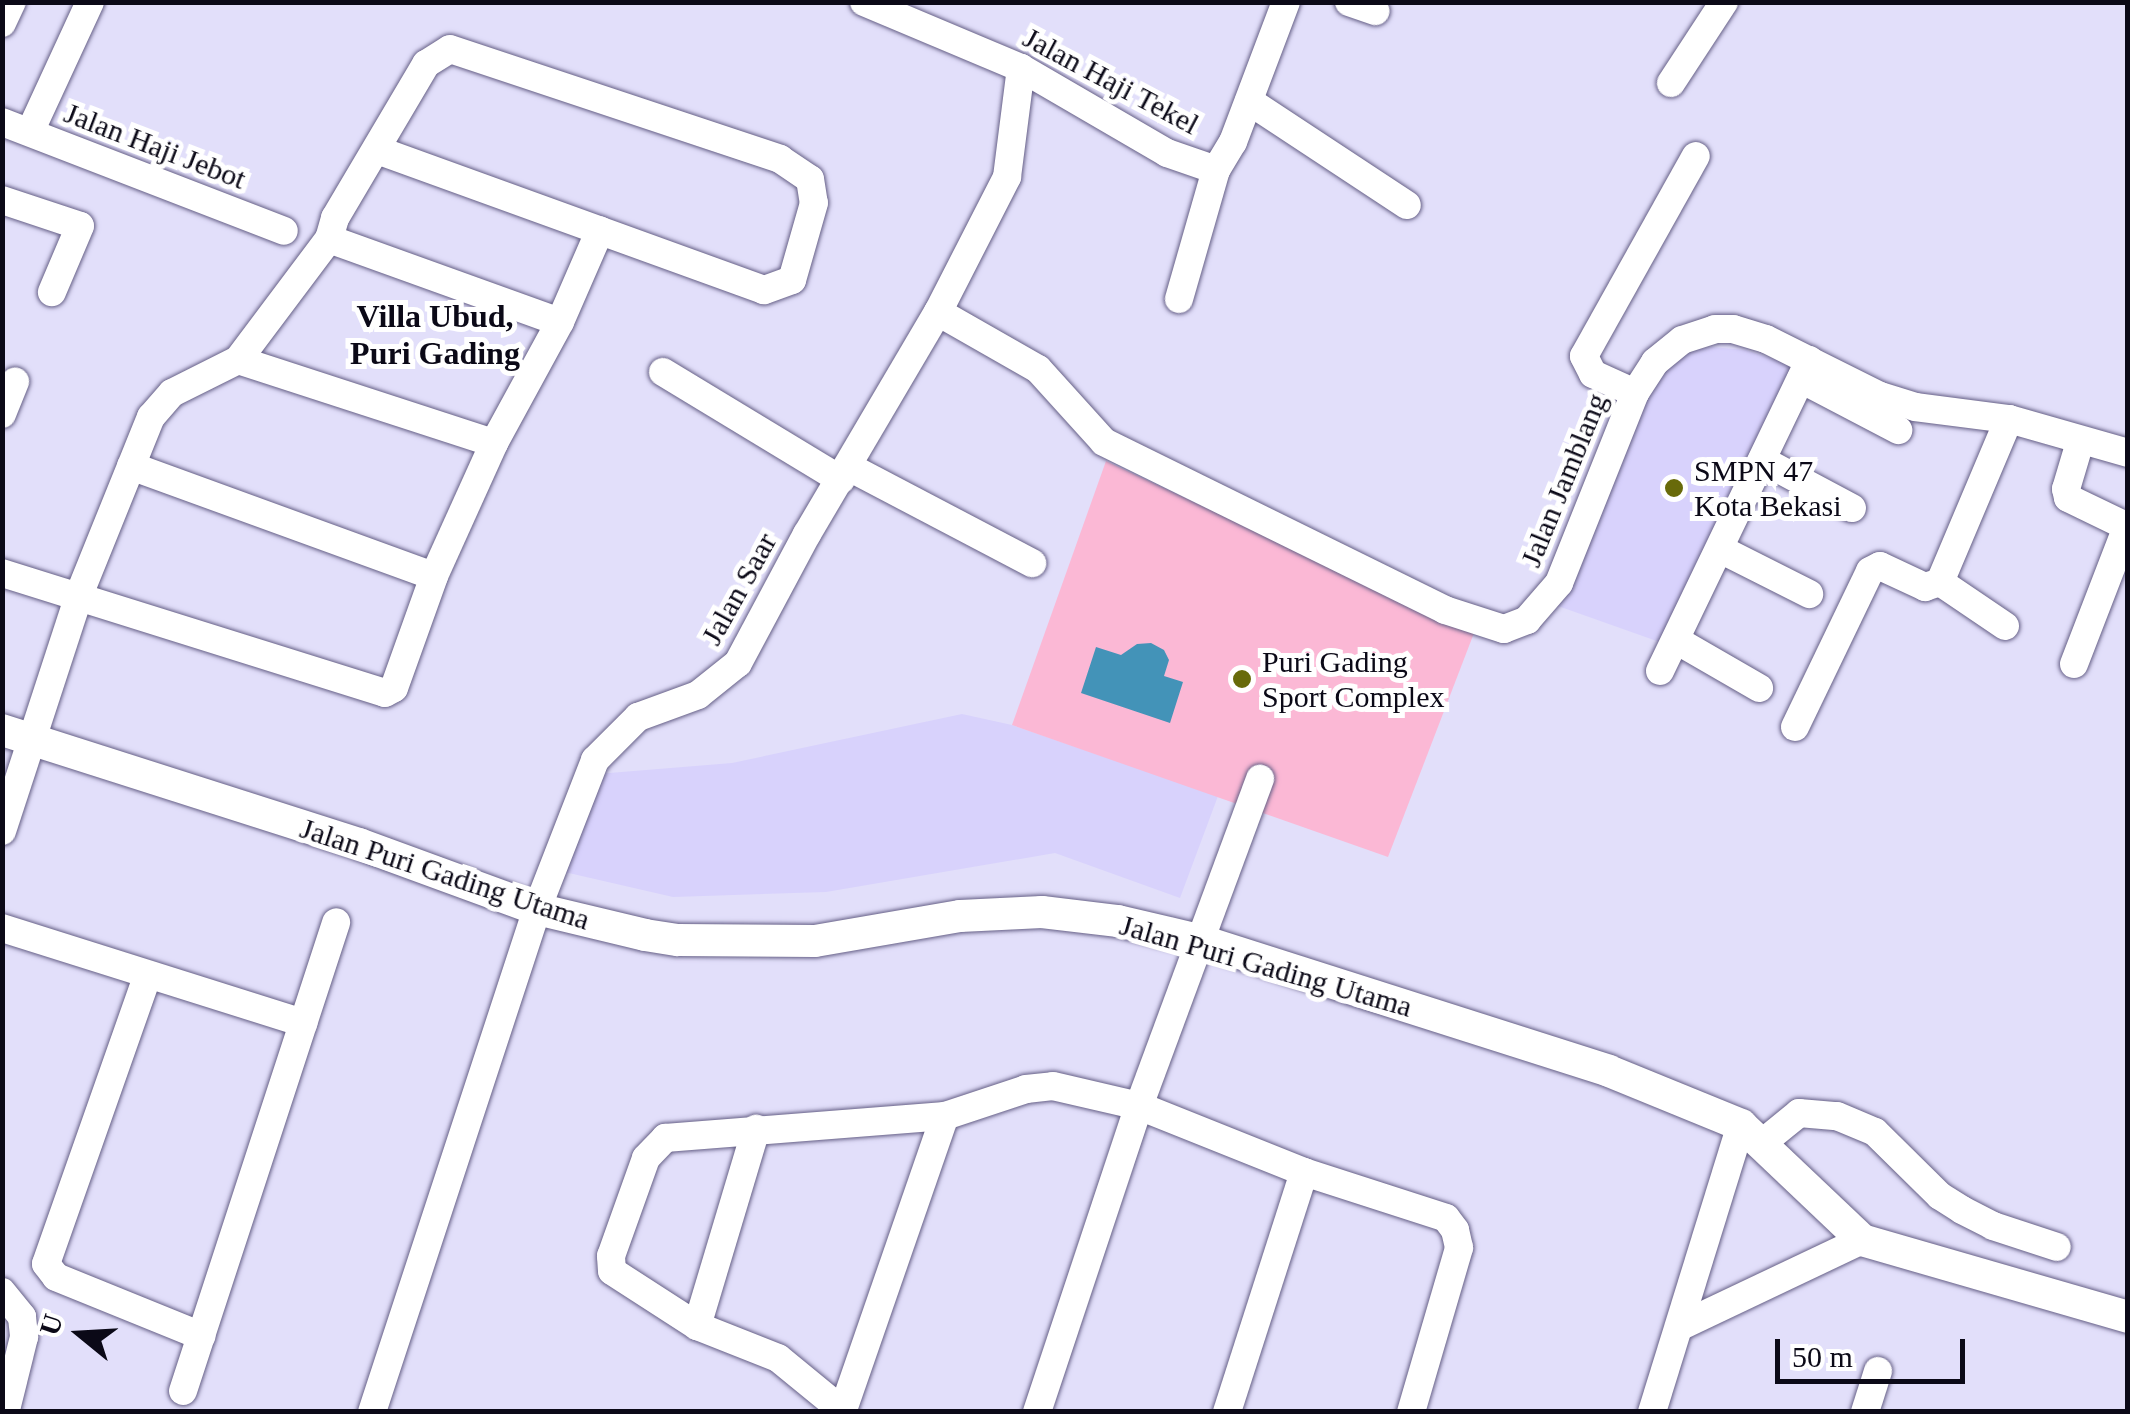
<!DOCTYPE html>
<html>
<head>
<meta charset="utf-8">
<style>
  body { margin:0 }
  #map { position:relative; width:2130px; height:1414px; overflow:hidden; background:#e2dffa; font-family:Georgia,serif }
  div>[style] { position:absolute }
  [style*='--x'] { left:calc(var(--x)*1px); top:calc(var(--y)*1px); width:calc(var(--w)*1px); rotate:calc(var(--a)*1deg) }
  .built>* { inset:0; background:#d8d2fc }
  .green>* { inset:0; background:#fbb8d5 }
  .water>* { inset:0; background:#4393b8 }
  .roads { filter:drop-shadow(0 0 2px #655f86) drop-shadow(0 0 2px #655f86) }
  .minor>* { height:28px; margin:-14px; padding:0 14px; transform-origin:14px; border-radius:14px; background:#fff }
  .tertiary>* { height:32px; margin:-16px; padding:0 16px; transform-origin:16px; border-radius:16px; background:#fff }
  .dots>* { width:28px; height:28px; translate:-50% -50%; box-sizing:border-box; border:5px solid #fff; border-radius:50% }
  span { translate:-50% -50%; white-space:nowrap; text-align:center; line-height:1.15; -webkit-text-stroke:10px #fff; paint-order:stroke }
  .street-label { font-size:30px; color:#0b0917 }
  .poi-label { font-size:30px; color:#0b0917 }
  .left { translate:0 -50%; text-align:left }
  .neighbourhood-label { font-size:32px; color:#0b0917; font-weight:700 }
  .frame { position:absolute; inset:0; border:5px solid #0b0917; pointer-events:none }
  .north { position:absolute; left:30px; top:1284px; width:100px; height:100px; -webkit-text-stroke:8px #fff; paint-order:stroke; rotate:288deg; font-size:28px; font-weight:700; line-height:40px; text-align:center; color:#0b0917 }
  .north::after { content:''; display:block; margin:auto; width:35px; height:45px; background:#0b0917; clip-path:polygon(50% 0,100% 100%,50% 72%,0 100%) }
  .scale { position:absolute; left:1775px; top:1339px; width:190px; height:45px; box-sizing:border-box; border:5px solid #0b0917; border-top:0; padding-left:12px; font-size:30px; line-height:35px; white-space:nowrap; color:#0b0917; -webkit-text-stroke:8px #fff; paint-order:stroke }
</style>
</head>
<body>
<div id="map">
  <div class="built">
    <i style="clip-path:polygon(1712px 347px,1746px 350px,1799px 368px,1668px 645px,1558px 606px,1654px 370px,1676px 354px)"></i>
    <i style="clip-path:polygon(962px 714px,1012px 725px,1218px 796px,1180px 898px,1055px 853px,826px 892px,673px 897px,560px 871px,597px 774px,732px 763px)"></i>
  </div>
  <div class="green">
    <i style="clip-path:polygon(1106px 461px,1474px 633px,1388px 857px,1012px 725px)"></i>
  </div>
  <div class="water">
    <i style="clip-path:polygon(1151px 643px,1164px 650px,1169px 660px,1164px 676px,1183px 682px,1170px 723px,1081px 693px,1096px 647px,1121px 655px,1137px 644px)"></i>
  </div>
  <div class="roads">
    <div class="minor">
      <i style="--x:864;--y:2;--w:170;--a:22.8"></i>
      <i style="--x:1021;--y:68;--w:169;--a:30.2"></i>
      <i style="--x:1167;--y:153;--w:52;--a:19.1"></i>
      <i style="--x:1216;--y:170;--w:33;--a:-59"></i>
      <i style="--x:1233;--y:142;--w:150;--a:-69.3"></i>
      <i style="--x:1349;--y:2;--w:28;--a:19"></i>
      <i style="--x:2;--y:23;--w:23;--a:-65"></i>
      <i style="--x:1671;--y:83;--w:97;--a:-56.8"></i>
      <i style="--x:1249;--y:101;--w:189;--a:33.4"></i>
      <i style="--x:2;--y:122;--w:302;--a:21.1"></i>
      <i style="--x:30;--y:132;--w:143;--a:-65.2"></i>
      <i style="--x:2;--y:200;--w:82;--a:18.4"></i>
      <i style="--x:80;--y:226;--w:72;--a:113"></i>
      <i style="--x:329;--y:239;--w:22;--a:-74"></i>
      <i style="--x:335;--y:218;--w:179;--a:-59.4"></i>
      <i style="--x:426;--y:64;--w:28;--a:-32"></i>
      <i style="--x:450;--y:49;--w:348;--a:18.4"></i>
      <i style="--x:780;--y:159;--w:36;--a:34"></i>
      <i style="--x:810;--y:179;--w:24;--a:81"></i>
      <i style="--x:814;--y:203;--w:80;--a:105.9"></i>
      <i style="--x:792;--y:280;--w:30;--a:160"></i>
      <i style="--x:764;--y:290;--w:412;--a:-160.1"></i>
      <i style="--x:1179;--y:299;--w:134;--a:-74"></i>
      <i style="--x:938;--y:312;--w:115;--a:29.7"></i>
      <i style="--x:1038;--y:369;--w:98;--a:47.9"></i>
      <i style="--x:1104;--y:442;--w:380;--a:26.2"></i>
      <i style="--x:1445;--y:610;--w:62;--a:17.9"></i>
      <i style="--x:1504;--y:629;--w:25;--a:-21"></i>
      <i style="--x:1527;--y:620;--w:49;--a:-49.1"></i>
      <i style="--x:1559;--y:583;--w:205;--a:-68.2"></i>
      <i style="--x:1635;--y:393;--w:37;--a:-57"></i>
      <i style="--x:1655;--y:362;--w:35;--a:-39"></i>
      <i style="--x:1682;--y:340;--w:35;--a:-18"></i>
      <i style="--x:1715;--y:329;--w:18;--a:0"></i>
      <i style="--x:1733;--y:329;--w:34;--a:17"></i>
      <i style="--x:1766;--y:339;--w:127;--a:26.6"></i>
      <i style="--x:1880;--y:396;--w:37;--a:17"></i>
      <i style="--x:1915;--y:407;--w:95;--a:7.3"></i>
      <i style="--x:2009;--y:419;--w:124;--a:15.9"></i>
      <i style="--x:238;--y:360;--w:269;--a:18"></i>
      <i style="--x:663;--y:372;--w:208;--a:31.2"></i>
      <i style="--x:1801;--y:379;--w:110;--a:27.7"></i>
      <i style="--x:1635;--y:393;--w:46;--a:-155.7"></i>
      <i style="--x:1593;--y:374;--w:20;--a:-117"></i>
      <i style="--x:1584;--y:356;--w:229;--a:-60.8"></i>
      <i style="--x:2;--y:414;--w:35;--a:-68"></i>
      <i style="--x:2080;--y:442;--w:49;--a:106.6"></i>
      <i style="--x:2066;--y:489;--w:9;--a:77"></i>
      <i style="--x:2068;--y:498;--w:67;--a:25.8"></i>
      <i style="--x:1762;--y:460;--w:102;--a:28.1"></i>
      <i style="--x:131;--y:466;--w:322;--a:20"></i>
      <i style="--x:849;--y:467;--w:207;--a:27.7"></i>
      <i style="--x:1720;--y:549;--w:100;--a:26.8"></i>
      <i style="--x:2;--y:573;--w:401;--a:17.4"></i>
      <i style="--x:385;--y:693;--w:10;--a:-29"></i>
      <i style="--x:394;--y:688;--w:119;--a:-70.3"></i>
      <i style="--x:434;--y:576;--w:146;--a:-65.7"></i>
      <i style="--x:494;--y:443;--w:138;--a:-61.4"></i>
      <i style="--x:560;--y:322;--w:100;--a:-66.5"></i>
      <i style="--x:2005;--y:626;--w:78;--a:-145.9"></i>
      <i style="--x:1940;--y:582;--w:177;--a:-67.1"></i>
      <i style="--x:1676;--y:640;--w:96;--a:30"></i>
      <i style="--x:2074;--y:664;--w:147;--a:-68.9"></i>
      <i style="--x:1660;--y:671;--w:345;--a:-64.3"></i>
      <i style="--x:1795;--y:727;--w:173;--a:-64.3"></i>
      <i style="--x:1870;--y:571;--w:11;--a:-27"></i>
      <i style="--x:1880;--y:566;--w:50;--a:25"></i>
      <i style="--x:1925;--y:587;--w:16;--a:-18"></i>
      <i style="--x:2;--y:831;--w:248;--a:-71.9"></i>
      <i style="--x:79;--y:595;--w:192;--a:-68"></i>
      <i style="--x:151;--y:417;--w:32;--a:-49"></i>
      <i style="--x:172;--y:393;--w:74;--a:-26.6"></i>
      <i style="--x:238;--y:360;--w:151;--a:-53.1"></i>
      <i style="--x:329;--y:239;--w:245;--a:19.8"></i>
      <i style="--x:2;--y:928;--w:316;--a:17.5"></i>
      <i style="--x:147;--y:977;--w:304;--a:109.4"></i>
      <i style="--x:46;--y:1264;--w:16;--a:52"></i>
      <i style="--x:56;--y:1277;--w:157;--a:22.1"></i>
      <i style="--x:1761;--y:1144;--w:49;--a:-39.2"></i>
      <i style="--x:1799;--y:1113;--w:38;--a:5"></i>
      <i style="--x:1837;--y:1116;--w:41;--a:22.8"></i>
      <i style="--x:1875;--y:1132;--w:91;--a:44.6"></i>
      <i style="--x:1940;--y:1196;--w:26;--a:32"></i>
      <i style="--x:1962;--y:1210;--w:35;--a:27"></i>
      <i style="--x:1993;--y:1226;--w:67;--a:18.2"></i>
      <i style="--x:2;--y:1292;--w:32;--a:51"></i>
      <i style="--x:22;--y:1317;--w:20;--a:84"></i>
      <i style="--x:24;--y:1337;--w:75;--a:103.9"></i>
      <i style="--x:1683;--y:1325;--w:198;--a:-25.4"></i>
      <i style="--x:697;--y:1326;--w:206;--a:-73.3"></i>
      <i style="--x:183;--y:1391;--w:493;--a:-71.9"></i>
      <i style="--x:843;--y:1410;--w:311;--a:-70.9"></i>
      <i style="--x:372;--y:1412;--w:529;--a:-71.84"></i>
      <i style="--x:537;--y:909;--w:160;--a:-68.7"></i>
      <i style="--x:595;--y:760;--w:61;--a:-45"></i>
      <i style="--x:638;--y:717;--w:64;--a:-20.1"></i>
      <i style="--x:698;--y:695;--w:51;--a:-38.7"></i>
      <i style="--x:738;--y:663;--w:146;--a:-61.9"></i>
      <i style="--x:807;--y:534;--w:258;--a:-59.5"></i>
      <i style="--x:938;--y:312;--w:152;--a:-62.9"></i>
      <i style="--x:1007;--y:177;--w:110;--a:-82.7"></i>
      <i style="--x:844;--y:1412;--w:85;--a:-140.7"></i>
      <i style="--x:778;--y:1358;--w:87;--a:-158.4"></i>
      <i style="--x:697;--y:1326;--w:101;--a:-147.1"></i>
      <i style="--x:612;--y:1271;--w:15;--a:-94"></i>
      <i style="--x:611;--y:1256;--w:104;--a:-70.3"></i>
      <i style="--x:646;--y:1158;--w:28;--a:-46"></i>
      <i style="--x:665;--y:1138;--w:281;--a:-4.5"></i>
      <i style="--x:945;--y:1116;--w:85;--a:-18.4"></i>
      <i style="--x:1026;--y:1089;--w:27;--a:-6"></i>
      <i style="--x:1053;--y:1086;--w:88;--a:13.1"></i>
      <i style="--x:1139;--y:1106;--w:178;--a:21.8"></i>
      <i style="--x:1304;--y:1172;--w:149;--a:17.9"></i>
      <i style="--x:1446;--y:1218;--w:15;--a:53"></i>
      <i style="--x:1455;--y:1230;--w:18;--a:77"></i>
      <i style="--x:1459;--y:1248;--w:171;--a:106.3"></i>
      <i style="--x:1037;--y:1412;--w:323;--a:-71.6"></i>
      <i style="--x:1139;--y:1106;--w:349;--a:-69.7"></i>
      <i style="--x:1227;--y:1412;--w:252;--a:-72.2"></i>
      <i style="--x:1652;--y:1412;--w:300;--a:-72.8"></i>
      <i style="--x:1865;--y:1412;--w:43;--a:-72.4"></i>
    </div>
    <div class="tertiary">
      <i style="--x:2;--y:730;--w:375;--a:17.7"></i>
      <i style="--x:359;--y:844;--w:189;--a:20.1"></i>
      <i style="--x:537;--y:909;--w:111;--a:13.5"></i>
      <i style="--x:645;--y:935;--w:33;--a:9"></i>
      <i style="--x:678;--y:940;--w:137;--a:0.4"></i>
      <i style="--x:815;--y:941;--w:147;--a:-9.8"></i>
      <i style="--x:960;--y:916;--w:82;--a:-2.8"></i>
      <i style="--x:1042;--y:912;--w:77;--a:6.8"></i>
      <i style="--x:1118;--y:921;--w:83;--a:13.2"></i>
      <i style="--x:1199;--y:940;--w:430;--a:17.7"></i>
      <i style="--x:1609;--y:1071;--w:143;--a:22.2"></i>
      <i style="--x:1741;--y:1125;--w:167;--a:43.5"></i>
      <i style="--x:1862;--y:1240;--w:277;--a:16.1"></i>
    </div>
  </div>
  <div class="dots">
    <i style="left:1674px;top:488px;background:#686a0a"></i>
    <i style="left:1242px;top:679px;background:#686a0a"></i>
  </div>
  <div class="street-label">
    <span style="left:1111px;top:81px;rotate:28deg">Jalan Haji Tekel</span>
    <span style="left:155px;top:146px;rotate:21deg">Jalan Haji Jebot</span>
    <span style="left:1564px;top:480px;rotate:-68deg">Jalan Jamblang</span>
    <span style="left:739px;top:589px;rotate:-61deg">Jalan Saar</span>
    <span style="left:445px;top:874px;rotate:18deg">Jalan Puri Gading Utama</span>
    <span style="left:1266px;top:966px;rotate:16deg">Jalan Puri Gading Utama</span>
  </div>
  <div class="poi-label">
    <span class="left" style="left:1694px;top:488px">SMPN 47<br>Kota Bekasi</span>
    <span class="left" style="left:1262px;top:679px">Puri Gading<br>Sport Complex</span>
  </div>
  <div class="neighbourhood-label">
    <span style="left:435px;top:335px">Villa Ubud,<br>Puri Gading</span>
  </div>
  <div class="frame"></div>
  <div class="north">U</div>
  <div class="scale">50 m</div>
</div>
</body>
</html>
